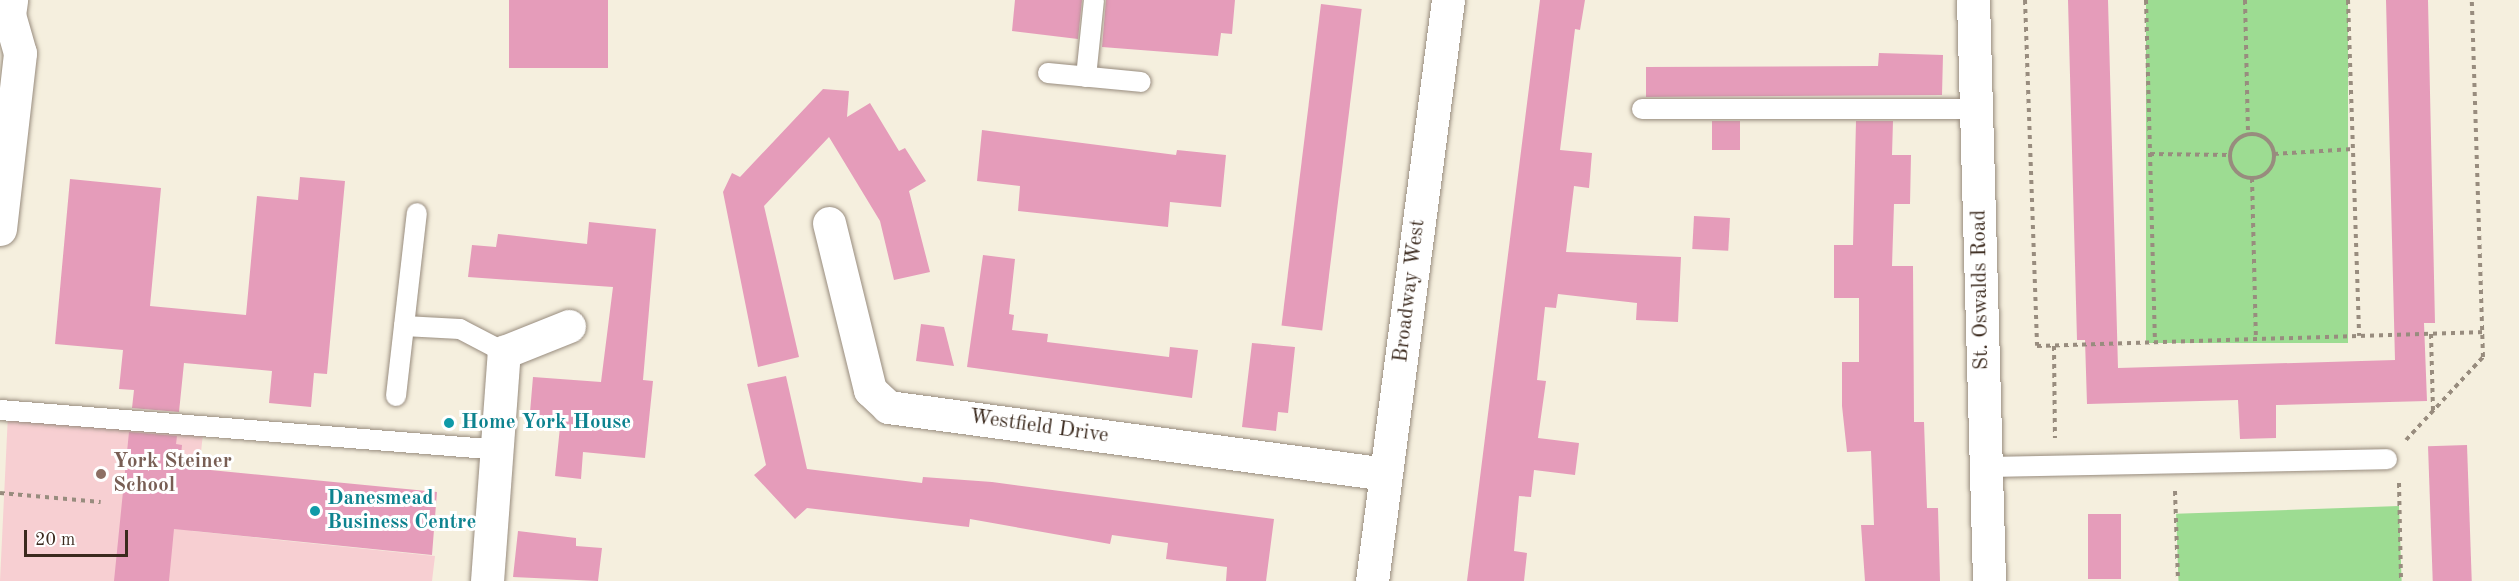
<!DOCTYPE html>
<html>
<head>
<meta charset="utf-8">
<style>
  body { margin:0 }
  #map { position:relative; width:2519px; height:581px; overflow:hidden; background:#f5efde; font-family:"Old Standard TT",serif }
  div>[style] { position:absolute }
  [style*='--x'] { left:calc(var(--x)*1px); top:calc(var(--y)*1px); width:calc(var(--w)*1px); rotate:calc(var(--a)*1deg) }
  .built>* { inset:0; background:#f7cfd2 }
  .green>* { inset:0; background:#9ddc92; transform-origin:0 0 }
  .building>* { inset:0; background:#e59cba; transform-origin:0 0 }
  .path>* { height:4px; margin-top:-2px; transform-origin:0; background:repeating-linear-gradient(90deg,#988c7e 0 4.5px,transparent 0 9px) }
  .path>.ring { margin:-2px; padding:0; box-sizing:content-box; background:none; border:4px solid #988c7e; border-radius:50% }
  .roads { filter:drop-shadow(0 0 2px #988c7e) drop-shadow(0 0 2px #988c7e) }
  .service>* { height:20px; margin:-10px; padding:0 10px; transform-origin:10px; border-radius:10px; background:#fff }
  .minor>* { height:33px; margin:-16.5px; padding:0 16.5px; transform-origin:16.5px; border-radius:16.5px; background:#fff }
  .dots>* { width:16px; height:16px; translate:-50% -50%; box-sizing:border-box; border:3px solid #fff; border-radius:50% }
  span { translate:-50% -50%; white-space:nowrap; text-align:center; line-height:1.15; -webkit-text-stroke:6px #fff; paint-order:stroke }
  .street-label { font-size:21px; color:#3b2a1e }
  .culture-label { font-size:21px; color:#0d838f; font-weight:700 }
  .left { translate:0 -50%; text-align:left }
  .education-label { font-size:21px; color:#785e54; font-weight:700 }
  .scale { position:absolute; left:24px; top:530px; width:104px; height:27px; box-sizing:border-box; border:3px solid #3b2a1e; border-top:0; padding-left:8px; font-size:18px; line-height:21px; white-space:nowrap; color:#3b2a1e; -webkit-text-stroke:4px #fff; paint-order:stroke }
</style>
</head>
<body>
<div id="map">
  <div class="built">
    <i style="clip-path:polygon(8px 414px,203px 434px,192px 531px,435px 556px,432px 581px,0 581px)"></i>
  </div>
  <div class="green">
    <i style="left:2146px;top:0;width:202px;height:343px"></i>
    <i style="left:2399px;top:506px;width:75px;height:223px;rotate:88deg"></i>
  </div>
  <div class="building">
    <i style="left:509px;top:0;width:99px;height:68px"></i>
    <i style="clip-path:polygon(1015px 0,1082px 0,1078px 39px,1012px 31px)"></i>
    <i style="clip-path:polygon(1106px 0,1235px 0,1232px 34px,1221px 33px,1218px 56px,1102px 47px)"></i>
    <i style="clip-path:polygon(1540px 0,1585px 0,1580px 30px,1575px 29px,1560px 150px,1592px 153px,1589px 188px,1574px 186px,1566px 252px,1681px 257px,1678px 322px,1636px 320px,1637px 303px,1558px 294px,1556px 308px,1545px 307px,1537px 380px,1546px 381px,1538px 438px,1579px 443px,1575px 475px,1534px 470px,1531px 497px,1519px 496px,1514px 551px,1527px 553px,1524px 581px,1467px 581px)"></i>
    <i style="clip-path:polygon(2068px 0,2108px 0,2118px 368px,2395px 360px,2386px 0,2428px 0,2435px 323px,2424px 323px,2427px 401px,2276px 405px,2276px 438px,2240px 439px,2238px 400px,2087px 404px,2085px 340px,2077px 340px)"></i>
    <i style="left:1321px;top:4px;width:41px;height:324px;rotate:7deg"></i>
    <i style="clip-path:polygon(1879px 53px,1943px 55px,1942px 95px,1646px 97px,1646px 67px,1878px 66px)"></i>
    <i style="clip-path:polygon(823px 89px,849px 91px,847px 117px,870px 103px,899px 151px,905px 148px,926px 181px,909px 191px,930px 272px,894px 280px,880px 221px,829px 137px,764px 206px,799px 357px,758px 367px,723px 192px,732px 173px,740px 177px)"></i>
    <i style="left:1712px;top:121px;width:28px;height:29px"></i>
    <i style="clip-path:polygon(1856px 121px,1893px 121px,1892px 155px,1911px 155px,1910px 204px,1894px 204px,1892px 266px,1913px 266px,1914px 422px,1924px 422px,1927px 508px,1938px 508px,1940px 581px,1865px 581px,1861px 525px,1874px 525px,1871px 451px,1847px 452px,1842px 406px,1842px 362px,1859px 362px,1859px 298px,1834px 298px,1834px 245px,1853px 245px)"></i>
    <i style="clip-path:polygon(982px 130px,1176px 155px,1177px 150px,1226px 155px,1221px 207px,1170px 202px,1168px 227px,1018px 211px,1020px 186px,977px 181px)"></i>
    <i style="clip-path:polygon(300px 177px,345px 181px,327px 374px,314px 373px,311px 407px,269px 403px,272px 371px,184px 363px,179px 412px,132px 408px,134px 390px,119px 389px,123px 350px,55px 344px,70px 179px,161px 188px,150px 306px,246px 315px,257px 196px,298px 200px)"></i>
    <i style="left:1694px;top:216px;width:36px;height:33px;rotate:3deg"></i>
    <i style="clip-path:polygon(589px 222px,656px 229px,643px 380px,653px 381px,645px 458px,583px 452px,581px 479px,555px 476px,560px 427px,529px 424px,533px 377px,601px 382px,613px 287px,468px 277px,472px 245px,496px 247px,498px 234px,587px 244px)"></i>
    <i style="clip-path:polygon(983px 255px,1015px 259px,1009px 314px,1014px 315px,1012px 330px,1048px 334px,1047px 342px,1169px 357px,1170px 347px,1198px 350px,1192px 398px,967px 367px)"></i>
    <i style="clip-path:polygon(921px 324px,944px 327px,954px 366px,916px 361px)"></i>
    <i style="clip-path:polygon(1252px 343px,1295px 347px,1288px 413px,1278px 412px,1276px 431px,1242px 427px)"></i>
    <i style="clip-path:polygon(786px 376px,807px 469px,922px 483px,923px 477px,992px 482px,1274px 519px,1266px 581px,1226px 581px,1227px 567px,1166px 559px,1168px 543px,1112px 535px,1110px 544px,970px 519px,969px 527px,807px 508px,795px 519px,754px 475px,766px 465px,747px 384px)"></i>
    <i style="clip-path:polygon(129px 432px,177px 436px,176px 444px,182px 445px,180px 467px,437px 492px,432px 555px,174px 529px,169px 581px,114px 581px)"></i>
    <i style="left:2467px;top:445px;width:136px;height:39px;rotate:88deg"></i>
    <i style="left:2088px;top:514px;width:33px;height:65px"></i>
    <i style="clip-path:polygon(518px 531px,576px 538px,576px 546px,602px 548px,598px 581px,513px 577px)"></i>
  </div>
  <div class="path">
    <i style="--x:2025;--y:0;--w:346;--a:88"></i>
    <i style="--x:2037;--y:346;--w:449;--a:-1.8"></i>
    <i style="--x:2146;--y:0;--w:343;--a:88.5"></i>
    <i style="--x:2245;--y:0;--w:135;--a:88.7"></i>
    <i style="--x:2348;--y:0;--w:336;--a:88.1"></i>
    <i class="ring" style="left:2230px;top:134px;width:40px;height:40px"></i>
    <i style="--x:2150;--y:154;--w:80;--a:0.7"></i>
    <i style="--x:2274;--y:154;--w:79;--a:-3.6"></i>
    <i style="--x:2252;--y:178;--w:161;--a:88.6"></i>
    <i style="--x:2431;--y:334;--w:77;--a:88.5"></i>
    <i style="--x:2054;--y:346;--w:92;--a:89.4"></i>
    <i style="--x:2406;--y:440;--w:113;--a:-47.1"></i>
    <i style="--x:2483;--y:357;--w:357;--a:-91.8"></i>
    <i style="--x:2399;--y:483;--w:98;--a:88.8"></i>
    <i style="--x:2175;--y:491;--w:90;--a:88.1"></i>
    <i style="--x:0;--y:493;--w:101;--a:5.1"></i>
  </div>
  <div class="roads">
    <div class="service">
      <i style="--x:1048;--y:73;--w:93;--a:5.5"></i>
      <i style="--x:1086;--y:77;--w:77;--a:-84.1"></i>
      <i style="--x:1642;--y:109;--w:334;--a:0"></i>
      <i style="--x:404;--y:326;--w:56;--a:3.1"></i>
      <i style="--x:460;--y:329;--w:50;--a:27.6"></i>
      <i style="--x:396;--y:396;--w:184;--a:-83.5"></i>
      <i style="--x:0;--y:410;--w:502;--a:4.57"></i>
      <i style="--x:1986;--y:467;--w:401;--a:-1.1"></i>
    </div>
    <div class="minor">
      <i style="--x:1973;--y:0;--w:581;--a:88.42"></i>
      <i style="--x:829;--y:223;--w:172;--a:76.2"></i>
      <i style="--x:870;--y:390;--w:25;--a:43"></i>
      <i style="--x:888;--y:407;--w:502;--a:7.66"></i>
      <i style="--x:0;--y:229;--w:177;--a:-83.5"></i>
      <i style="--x:20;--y:53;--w:40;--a:-106"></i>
      <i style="--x:9;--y:15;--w:15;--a:-82"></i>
      <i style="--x:487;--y:581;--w:230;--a:-85.8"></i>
      <i style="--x:504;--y:352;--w:70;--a:-21.8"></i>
      <i style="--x:1372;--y:581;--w:586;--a:-82.55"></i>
    </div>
  </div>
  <div class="dots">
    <i style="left:449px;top:423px;background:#0f9aa8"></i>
    <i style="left:101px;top:474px;background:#8d6e63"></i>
    <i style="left:315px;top:511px;background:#0f9aa8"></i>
  </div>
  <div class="street-label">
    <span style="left:1981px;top:290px;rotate:-91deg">St. Oswalds Road</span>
    <span style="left:1410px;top:291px;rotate:-83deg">Broadway West</span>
    <span style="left:1039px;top:427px;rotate:8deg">Westfield Drive</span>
  </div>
  <div class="culture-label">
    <span class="left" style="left:461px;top:423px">Home York House</span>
    <span class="left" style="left:327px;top:511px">Danesmead<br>Business Centre</span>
  </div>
  <div class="education-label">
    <span class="left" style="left:113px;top:474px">York Steiner<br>School</span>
  </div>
  <div class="scale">20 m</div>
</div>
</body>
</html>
